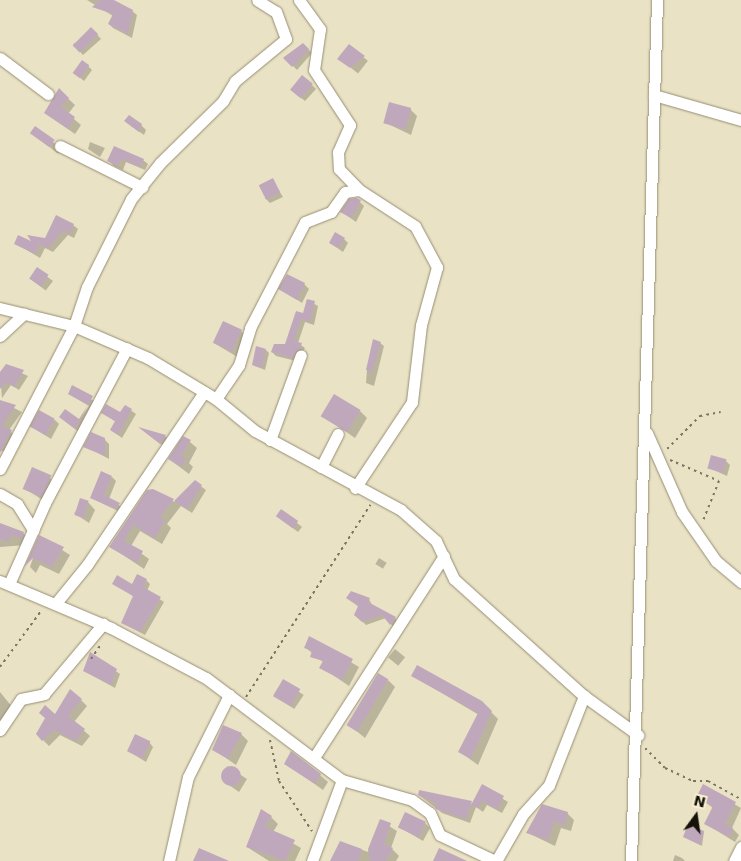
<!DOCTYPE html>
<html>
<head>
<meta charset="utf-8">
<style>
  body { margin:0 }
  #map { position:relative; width:741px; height:861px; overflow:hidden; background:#eae2c5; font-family:"DejaVu Sans",sans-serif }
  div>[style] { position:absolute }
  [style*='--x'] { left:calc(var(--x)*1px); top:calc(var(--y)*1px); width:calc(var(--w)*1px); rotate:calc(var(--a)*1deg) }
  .shadow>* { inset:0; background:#0003; transform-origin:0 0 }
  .building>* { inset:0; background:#c0a8bc; transform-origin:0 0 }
  .round { border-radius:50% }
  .path>* { height:2px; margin-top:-1px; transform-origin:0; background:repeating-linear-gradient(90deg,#7a7562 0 2.5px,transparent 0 6.5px) }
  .roads { filter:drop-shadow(0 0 1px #958e73) drop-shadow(0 0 1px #958e73) }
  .minor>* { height:11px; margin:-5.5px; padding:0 5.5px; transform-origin:5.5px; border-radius:5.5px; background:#fff }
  span { translate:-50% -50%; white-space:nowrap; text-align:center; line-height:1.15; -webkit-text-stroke:5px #f8efd2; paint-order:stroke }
  .north { position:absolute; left:671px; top:791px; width:50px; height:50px; -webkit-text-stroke:4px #f8efd2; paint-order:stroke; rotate:14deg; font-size:14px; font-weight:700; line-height:20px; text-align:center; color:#151208 }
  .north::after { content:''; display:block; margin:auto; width:18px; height:22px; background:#151208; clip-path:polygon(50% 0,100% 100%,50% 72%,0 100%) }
</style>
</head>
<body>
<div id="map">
  <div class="shadow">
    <i style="clip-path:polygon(87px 0,109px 0,132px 11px,137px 15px,132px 38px,113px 28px,109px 24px,113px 16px)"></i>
    <i style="clip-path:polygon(96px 33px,101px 39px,83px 55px,73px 44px)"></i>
    <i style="clip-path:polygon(303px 44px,312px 53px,297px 70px,284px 57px)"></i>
    <i style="left:349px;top:46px;width:24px;height:16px;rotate:38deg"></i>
    <i style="clip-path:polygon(88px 66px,92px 70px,84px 81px,78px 76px)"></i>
    <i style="clip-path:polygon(312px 85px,316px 89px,305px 101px,295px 93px)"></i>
    <i style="clip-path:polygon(59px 90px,75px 105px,68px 114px,81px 125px,75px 134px,45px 113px)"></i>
    <i style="clip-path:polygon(410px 109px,417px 116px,411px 135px,384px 122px)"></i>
    <i style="clip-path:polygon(141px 125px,146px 130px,144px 135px,131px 126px)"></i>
    <i style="left:35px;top:128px;width:34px;height:6px;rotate:38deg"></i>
    <i style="clip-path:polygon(90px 142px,105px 148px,100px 157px,88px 149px)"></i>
    <i style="clip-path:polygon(115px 148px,143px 160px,148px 164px,145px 170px,126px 162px,123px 170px,114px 166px,109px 161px)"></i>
    <i style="clip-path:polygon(272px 180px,283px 197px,270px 203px,265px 198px)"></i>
    <i style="clip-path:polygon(360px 202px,364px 206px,356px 222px,342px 212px)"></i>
    <i style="clip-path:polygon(73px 225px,78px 229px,74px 238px,68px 235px,53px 252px,45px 248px,40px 258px,15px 243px,34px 245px)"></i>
    <i style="clip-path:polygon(344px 239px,348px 243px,343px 252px,330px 243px)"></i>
    <i style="left:37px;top:269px;width:20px;height:12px;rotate:37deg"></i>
    <i style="clip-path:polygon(304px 284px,309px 289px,302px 303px,280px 289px)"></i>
    <i style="clip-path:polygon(307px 300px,318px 306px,314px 325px,305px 322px,298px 343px,305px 348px,296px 361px,276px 356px,272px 352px,286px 345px,297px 313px,304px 315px)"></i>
    <i style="clip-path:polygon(241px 331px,248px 338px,239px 358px,214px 343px)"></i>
    <i style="clip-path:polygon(380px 343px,384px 346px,374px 386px,366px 383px,367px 370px)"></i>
    <i style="clip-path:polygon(266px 350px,269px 353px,265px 370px,253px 365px)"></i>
    <i style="clip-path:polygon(6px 366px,28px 376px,19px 390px,11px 385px,2px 398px,0 374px)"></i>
    <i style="clip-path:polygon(69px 394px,97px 401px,80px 433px,60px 417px,79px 420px,89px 406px)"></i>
    <i style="clip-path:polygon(0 401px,22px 412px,9px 430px,17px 438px,9px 454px,0 450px)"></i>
    <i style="clip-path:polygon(125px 406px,136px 414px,122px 438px,111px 430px,116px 422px,103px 413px,121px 414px)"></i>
    <i style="clip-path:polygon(360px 411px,367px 418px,355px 438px,323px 416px)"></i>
    <i style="clip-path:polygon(55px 420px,59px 424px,51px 439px,32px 427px)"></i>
    <i style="clip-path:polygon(143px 430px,165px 436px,167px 438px,162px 445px)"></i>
    <i style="clip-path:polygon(184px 437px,197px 448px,189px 463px,193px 467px,189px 474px,169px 459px)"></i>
    <i style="clip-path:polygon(104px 439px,109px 444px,109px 459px,85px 446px)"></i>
    <i style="clip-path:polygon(725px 460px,730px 465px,727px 476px,709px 468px)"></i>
    <i style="clip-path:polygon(32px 469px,55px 481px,44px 501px,24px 488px)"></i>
    <i style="clip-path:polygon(112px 477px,116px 481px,109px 499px,123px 508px,120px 512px,91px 498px)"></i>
    <i style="clip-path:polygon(195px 482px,206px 490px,192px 513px,181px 506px,167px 524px,171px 528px,162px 544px,140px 531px,131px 546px,149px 559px,144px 569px,111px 547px,148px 491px,175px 502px)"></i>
    <i style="clip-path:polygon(88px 502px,95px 510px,89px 523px,74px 513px)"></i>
    <i style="clip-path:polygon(282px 511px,302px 527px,298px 532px,282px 520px)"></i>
    <i style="clip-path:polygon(0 524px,23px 533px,29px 539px,26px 545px,0 547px)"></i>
    <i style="clip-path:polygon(40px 536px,70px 555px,59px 574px,40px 565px,36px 573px,30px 567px)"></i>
    <i style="left:379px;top:558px;width:9px;height:7px;rotate:32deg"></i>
    <i style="clip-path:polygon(146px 580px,150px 584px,147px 591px,164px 602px,145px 635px,122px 623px,134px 597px,114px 583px,133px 586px)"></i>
    <i style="clip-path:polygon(351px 593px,369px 599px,372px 605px,395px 618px,398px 622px,394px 628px,386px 618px,366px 625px,359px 618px,359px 607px,348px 598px)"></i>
    <i style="clip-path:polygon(309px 637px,359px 667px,349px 686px,321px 667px,323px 662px,306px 648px)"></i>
    <i style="left:395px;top:649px;width:13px;height:11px;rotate:39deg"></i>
    <i style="clip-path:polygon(90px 654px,120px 674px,115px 688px,84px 671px)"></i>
    <i style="clip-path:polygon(413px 676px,481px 702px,498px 719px,478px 765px,460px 752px,479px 715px)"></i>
    <i style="clip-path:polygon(388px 680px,395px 687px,365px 738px,349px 725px)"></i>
    <i style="left:283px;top:681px;width:25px;height:17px;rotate:34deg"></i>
    <i style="clip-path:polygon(0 692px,13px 708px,0 727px)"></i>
    <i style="clip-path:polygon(81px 700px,87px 706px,74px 722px,90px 736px,82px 746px,60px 735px,49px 746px,37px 734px)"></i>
    <i style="clip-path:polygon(241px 734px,248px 741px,236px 765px,213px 749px)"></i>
    <i style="clip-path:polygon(149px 742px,153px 747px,146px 762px,128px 751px)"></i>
    <i style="clip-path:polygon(285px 763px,320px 775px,328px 782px,323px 790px)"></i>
    <i style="clip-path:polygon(227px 766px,247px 779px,239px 792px,226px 783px)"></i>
    <i style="clip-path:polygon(482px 786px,508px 802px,502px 813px,487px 805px,483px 812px,476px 807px,470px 823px,442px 813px,419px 795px,473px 804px)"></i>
    <i style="clip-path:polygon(704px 786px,741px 808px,732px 828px,739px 835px,735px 842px,706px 824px,713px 808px,698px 797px)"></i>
    <i style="clip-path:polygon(567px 813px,574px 820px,571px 831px,561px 828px,555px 846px,528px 833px)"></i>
    <i style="clip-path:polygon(271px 817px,278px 824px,273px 832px,301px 848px,295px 861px,269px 861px,247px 847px)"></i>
    <i style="clip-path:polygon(381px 821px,397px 831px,391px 848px,399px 856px,396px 861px,332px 861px,341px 842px,368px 852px)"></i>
    <i style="clip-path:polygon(425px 823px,430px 828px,423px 841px,399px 827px)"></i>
    <i style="clip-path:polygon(704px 832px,702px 846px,687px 838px)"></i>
    <i style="clip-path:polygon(675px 855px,682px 858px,685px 861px,673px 861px)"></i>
  </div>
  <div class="building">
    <i style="clip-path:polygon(101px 0,114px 0,133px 10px,128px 34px,108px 24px,113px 14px,92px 7px)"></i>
    <i style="left:91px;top:27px;width:10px;height:26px;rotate:45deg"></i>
    <i style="clip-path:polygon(303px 43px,309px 49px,292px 67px,283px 58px)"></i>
    <i style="clip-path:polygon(349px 44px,365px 56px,350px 68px,337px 59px)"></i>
    <i style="left:82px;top:60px;width:9px;height:16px;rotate:36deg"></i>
    <i style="left:302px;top:75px;width:14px;height:19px;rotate:39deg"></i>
    <i style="clip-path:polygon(59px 88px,69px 98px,61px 107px,75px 117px,68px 129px,44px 113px)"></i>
    <i style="left:389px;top:102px;width:23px;height:22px;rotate:15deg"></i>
    <i style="clip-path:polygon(129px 115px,142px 124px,139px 132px,124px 121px)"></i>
    <i style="left:35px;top:126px;width:24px;height:9px;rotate:35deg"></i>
    <i style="clip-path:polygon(114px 146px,144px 159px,140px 167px,121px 159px,118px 166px,107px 161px)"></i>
    <i style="left:273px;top:178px;width:16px;height:16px;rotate:63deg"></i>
    <i style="clip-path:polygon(356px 198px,361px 200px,351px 218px,340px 212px,349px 199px)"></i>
    <i style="clip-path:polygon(56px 215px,74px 224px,69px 234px,63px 231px,48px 248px,40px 244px,35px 254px,14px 244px,18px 235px,31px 241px,27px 235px,45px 238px)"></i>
    <i style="clip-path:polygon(335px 232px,345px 238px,338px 248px,329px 243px)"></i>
    <i style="left:37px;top:267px;width:14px;height:14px;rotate:34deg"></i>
    <i style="clip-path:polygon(287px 274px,305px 283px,297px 300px,278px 289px)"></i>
    <i style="clip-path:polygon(307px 299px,315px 301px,310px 322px,301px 319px,294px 341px,302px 343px,300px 348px,292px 358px,271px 352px,274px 344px,285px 344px,296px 311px,303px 313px)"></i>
    <i style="left:223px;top:321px;width:21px;height:24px;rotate:25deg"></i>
    <i style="clip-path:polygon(373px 339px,381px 342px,372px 372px,366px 370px)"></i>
    <i style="clip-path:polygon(256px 346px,266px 349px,261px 368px,252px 365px)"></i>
    <i style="clip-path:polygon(6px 364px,24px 370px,14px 387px,6px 382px,0 389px,0 372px)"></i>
    <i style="clip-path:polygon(72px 385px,93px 396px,75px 429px,59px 417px,65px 409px,79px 419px,88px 405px,68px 394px)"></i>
    <i style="left:334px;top:394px;width:31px;height:26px;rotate:31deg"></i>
    <i style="clip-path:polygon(0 400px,16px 405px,2px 426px,12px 430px,0 453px)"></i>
    <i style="clip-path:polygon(106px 404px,120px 412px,125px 405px,132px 409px,118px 435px,110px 430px,115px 421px,101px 413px)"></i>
    <i style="left:39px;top:410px;width:18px;height:19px;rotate:29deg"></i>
    <i style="clip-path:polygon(138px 427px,166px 435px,160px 444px)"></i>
    <i style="clip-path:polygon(91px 432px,105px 438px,105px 456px,83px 447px)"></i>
    <i style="clip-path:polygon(183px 436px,191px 440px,181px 456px,186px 459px,181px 467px,168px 459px)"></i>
    <i style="left:711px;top:455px;width:16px;height:14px;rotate:15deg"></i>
    <i style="left:32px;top:467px;width:21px;height:24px;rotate:23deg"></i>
    <i style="clip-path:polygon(101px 471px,112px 476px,104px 495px,120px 503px,116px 509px,90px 498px)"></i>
    <i style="clip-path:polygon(195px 480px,202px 485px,187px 509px,174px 501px)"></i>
    <i style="clip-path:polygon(153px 489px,174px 499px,160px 517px,165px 520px,155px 538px,133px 525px,124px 541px,143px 551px,137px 563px,109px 547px,147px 490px)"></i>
    <i style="left:80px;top:498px;width:9px;height:18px;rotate:18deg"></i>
    <i style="left:281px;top:509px;width:21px;height:9px;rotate:35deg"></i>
    <i style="clip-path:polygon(0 523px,24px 532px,21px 539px,11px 535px,8px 542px,0 539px)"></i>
    <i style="clip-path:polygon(39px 535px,64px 547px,52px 567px,33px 558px,25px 566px)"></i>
    <i style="clip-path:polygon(137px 574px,147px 579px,143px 587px,161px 597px,140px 632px,121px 623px,133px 596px,112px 584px,117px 575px,132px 584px)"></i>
    <i style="clip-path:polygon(351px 591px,370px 598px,368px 602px,396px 617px,390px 625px,382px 615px,362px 622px,354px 615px,358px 606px,346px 598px)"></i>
    <i style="clip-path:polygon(309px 636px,353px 659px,342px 680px,319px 668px,323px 661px,310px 657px,312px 651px,304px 648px)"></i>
    <i style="clip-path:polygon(90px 652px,117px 669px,111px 685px,83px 671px)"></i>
    <i style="clip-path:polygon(417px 665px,482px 701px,492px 711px,471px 759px,458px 752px,478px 713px,411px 676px)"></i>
    <i style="left:378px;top:673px;width:12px;height:61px;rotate:31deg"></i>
    <i style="left:283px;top:679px;width:20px;height:20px;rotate:30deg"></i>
    <i style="clip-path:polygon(70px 689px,82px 699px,68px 716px,85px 729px,76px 741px,54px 730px,42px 741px,36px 734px,45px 718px,39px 713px,45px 705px,55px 714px)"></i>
    <i style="clip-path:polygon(223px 725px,242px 733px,228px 759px,212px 750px)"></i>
    <i style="left:135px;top:734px;width:17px;height:19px;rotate:25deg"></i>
    <i style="clip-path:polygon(291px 751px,321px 774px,315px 784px,284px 764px)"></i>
    <i class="round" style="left:221px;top:766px;width:20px;height:20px"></i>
    <i style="clip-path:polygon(482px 784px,504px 796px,497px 809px,482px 801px,478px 808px,471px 805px)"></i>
    <i style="clip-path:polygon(703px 784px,736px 802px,725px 824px,733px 828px,729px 837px,704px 824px,713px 806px,696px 798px)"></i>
    <i style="clip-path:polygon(419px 790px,472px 801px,466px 819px,436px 809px,435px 803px,418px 795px)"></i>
    <i style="clip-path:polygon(542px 804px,568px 812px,565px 825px,554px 822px,548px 840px,526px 833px)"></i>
    <i style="clip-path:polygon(261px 809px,272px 816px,265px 827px,295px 840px,285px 861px,246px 847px)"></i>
    <i style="left:405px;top:812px;width:23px;height:17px;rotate:25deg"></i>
    <i style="clip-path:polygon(380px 819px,391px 823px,384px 844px,393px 848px,386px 861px,370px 861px,368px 849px)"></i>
    <i style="clip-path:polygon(688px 824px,704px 831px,700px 845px,683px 837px)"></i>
    <i style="clip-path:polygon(340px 841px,362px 849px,358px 861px,330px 861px)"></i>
    <i style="clip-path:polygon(199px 848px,206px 851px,229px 861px,193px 861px)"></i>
    <i style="clip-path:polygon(439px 848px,467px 861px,433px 861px)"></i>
  </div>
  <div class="path">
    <i style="--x:667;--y:449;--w:47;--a:-45"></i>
    <i style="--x:700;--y:416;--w:21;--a:-11"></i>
    <i style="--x:670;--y:460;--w:53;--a:23.2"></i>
    <i style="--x:719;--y:481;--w:45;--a:112"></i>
    <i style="--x:91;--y:659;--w:18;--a:-56"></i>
    <i style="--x:0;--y:667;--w:69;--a:-53.8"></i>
    <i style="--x:246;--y:697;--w:229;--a:-57.1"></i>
    <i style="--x:270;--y:740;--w:42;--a:77.6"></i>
    <i style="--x:279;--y:781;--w:60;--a:56.6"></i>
    <i style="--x:645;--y:748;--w:28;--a:45"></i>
    <i style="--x:665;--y:768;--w:31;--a:25"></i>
    <i style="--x:693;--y:781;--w:15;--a:0"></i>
    <i style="--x:708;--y:781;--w:38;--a:29"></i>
  </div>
  <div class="roads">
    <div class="minor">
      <i style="--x:299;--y:0;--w:36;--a:54"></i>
      <i style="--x:320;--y:29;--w:41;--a:98.3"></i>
      <i style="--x:314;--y:70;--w:66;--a:56.8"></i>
      <i style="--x:350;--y:125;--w:30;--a:114"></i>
      <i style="--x:338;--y:152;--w:17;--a:87"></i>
      <i style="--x:339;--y:169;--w:28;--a:46"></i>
      <i style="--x:358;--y:189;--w:68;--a:33"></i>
      <i style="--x:415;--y:226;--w:47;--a:61.8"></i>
      <i style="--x:437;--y:267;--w:60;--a:105.4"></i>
      <i style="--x:421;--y:325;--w:78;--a:96.7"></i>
      <i style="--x:412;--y:402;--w:103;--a:123.5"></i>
      <i style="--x:0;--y:58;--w:60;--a:36.9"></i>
      <i style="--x:654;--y:95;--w:91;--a:16"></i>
      <i style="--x:60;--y:146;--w:92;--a:26.6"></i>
      <i style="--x:0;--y:308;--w:76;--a:13.7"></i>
      <i style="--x:74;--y:326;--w:81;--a:23.4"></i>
      <i style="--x:148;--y:358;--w:79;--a:31.1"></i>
      <i style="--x:216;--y:399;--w:50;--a:39.4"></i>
      <i style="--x:255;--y:431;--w:166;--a:28.4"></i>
      <i style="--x:401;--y:510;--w:47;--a:41.5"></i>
      <i style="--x:436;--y:541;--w:42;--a:64.7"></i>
      <i style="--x:454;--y:579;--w:175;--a:42"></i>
      <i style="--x:584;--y:696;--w:67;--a:35.8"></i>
      <i style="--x:0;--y:336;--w:33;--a:-43"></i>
      <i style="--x:216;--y:399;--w:41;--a:-55.9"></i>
      <i style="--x:239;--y:365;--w:39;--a:-73"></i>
      <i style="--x:250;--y:328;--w:119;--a:-62.6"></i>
      <i style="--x:305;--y:222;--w:28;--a:-21"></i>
      <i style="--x:331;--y:212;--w:24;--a:-55"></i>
      <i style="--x:345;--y:192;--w:14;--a:-8"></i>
      <i style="--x:647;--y:433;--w:86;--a:66.1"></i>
      <i style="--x:682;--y:512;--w:60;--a:55.2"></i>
      <i style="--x:716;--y:561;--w:33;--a:40"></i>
      <i style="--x:270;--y:440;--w:90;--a:-70"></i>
      <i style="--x:321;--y:467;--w:37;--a:-63"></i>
      <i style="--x:0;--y:469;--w:161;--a:-62.6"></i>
      <i style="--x:74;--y:326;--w:41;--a:-71.6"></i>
      <i style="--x:87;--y:287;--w:98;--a:-63.4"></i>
      <i style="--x:131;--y:199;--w:46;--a:-51.1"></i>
      <i style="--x:160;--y:163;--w:88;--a:-44.5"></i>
      <i style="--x:223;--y:101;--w:23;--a:-59"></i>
      <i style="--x:235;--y:81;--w:66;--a:-39.5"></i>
      <i style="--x:286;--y:39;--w:29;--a:-110"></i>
      <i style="--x:276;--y:12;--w:22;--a:-148"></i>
      <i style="--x:0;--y:494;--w:20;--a:30"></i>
      <i style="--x:17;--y:504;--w:31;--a:58"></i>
      <i style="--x:0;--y:581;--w:121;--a:22.9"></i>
      <i style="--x:111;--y:628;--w:107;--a:27.8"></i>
      <i style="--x:206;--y:678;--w:170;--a:36.9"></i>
      <i style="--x:342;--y:780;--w:73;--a:15.9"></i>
      <i style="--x:412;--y:800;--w:22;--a:36"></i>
      <i style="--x:430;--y:813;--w:24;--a:66"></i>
      <i style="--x:440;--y:835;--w:61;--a:25.3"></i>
      <i style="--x:9;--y:584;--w:89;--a:-66"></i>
      <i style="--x:45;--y:503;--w:175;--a:-62.1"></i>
      <i style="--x:56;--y:603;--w:49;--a:-50.8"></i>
      <i style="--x:87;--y:565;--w:209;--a:-55.9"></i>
      <i style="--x:0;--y:730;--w:37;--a:-56"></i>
      <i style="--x:21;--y:699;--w:24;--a:-12"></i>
      <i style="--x:44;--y:694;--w:92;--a:-49.9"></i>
      <i style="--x:315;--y:756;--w:238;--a:-57.2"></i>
      <i style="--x:169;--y:861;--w:86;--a:-77.3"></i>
      <i style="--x:188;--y:777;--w:92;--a:-63.4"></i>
      <i style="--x:312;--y:861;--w:86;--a:-69.7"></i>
      <i style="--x:496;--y:861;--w:54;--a:-60.1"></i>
      <i style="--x:523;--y:814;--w:39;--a:-48"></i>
      <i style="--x:549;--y:785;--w:96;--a:-68.5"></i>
      <i style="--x:631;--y:861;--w:861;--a:-88.27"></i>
      <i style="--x:734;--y:861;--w:16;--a:-63"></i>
    </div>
  </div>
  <div class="north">N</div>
</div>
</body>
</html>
